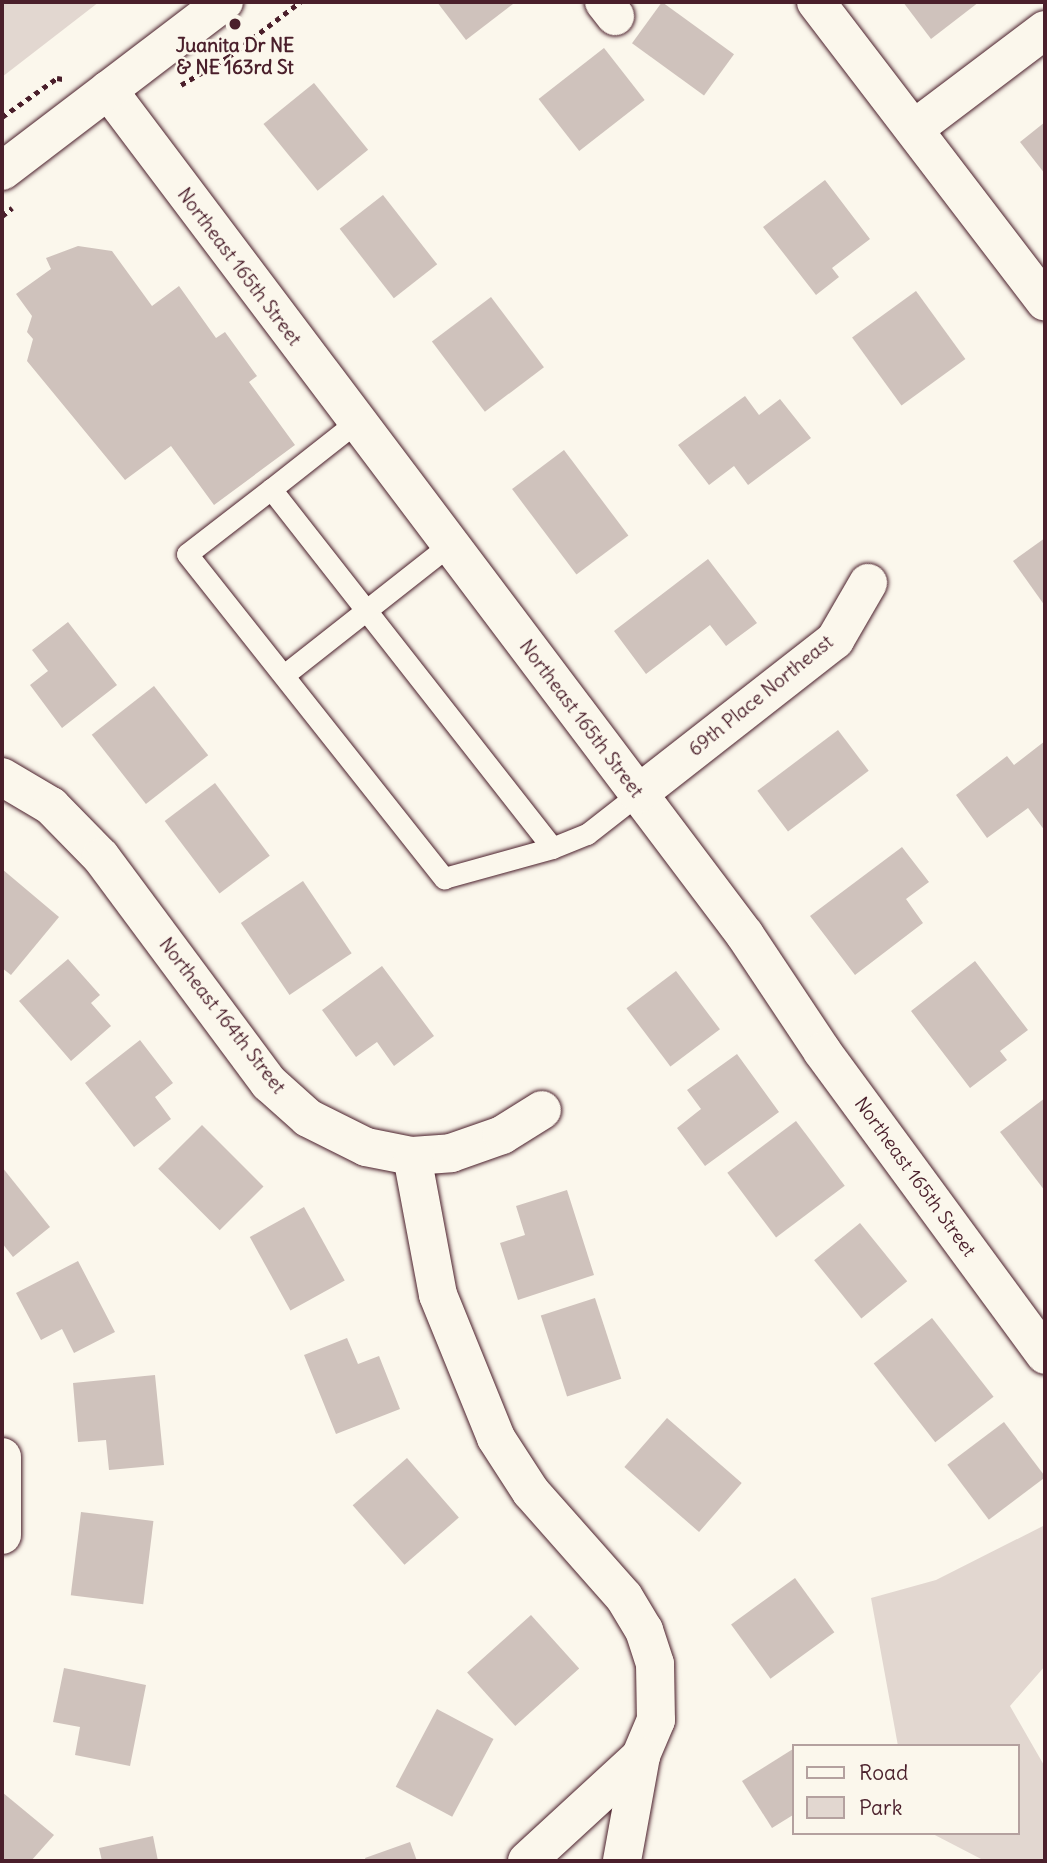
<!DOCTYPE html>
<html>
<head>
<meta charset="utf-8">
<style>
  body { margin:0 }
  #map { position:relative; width:1047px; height:1863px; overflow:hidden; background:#fbf7ec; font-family:Delius,sans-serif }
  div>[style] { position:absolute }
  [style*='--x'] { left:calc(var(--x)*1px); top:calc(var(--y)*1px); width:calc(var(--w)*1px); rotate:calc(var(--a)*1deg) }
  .green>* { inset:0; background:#e2d7d0 }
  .building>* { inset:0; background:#cfc2bc; transform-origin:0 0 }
  .path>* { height:4.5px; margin-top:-2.25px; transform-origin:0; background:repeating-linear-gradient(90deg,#4a1f2b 0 5px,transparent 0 10px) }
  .roads { filter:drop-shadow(0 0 2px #4a1f2b) drop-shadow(0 0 2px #4a1f2b) }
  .lane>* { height:21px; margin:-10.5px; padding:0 10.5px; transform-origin:10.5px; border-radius:10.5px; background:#fbf7ec }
  .street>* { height:38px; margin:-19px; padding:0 19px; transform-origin:19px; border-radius:19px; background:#fbf7ec }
  .secondary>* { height:38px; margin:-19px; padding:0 19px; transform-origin:19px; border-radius:19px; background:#fbf7ec }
  .dots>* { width:19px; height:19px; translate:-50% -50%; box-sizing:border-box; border:4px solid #fbf7ec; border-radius:50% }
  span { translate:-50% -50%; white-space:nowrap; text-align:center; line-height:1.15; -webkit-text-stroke:5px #fbf7ec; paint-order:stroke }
  .poi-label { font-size:19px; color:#4a1f2b; font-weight:700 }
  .street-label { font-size:19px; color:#4a1f2b }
  .frame { position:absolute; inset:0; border:4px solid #4a1f2b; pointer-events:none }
  .legend { position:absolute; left:792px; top:1744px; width:228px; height:91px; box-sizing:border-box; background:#fbf7ec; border:2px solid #b4a19f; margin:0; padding:9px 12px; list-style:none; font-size:21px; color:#4a1f2b }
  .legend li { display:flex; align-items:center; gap:14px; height:35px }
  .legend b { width:35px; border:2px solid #b4a19f }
</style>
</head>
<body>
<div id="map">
  <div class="green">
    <i style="clip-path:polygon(2px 2px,99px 2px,2px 77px)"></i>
    <i style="clip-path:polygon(1045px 1525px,1045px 1666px,1010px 1706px,1045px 1767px,1045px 1861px,985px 1861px,931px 1833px,1017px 1833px,1017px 1746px,898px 1746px,871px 1598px,936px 1580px)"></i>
  </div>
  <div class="building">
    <i style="clip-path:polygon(437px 2px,511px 2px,513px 4px,466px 40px)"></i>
    <i style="left:662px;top:2px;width:89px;height:51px;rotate:36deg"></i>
    <i style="clip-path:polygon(903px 2px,979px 2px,931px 39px)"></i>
    <i style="left:604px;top:48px;width:66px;height:83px;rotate:52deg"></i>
    <i style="left:314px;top:83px;width:86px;height:65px;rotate:51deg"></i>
    <i style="clip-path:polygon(1045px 122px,1045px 174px,1020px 142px)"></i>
    <i style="clip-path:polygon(825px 180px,870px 239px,832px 268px,839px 277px,816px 295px,763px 227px)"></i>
    <i style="left:383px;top:195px;width:88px;height:55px;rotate:52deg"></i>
    <i style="clip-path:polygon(78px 246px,112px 251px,152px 306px,179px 286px,216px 338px,225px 332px,257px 376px,249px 382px,295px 445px,214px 505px,171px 446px,125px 480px,27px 361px,33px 339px,27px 332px,32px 316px,16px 294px,51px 269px,46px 258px)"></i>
    <i style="left:916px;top:291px;width:84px;height:79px;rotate:54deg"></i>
    <i style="left:491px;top:297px;width:88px;height:74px;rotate:53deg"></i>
    <i style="clip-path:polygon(745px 396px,759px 415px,780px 399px,811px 438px,748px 485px,734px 466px,709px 485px,678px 445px)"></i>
    <i style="left:564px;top:450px;width:107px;height:65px;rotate:53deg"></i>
    <i style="clip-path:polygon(1045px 538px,1045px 606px,1013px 561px)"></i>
    <i style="clip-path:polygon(708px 559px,757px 623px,726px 646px,710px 625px,646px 674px,614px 631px)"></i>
    <i style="clip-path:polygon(68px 622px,117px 685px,62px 728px,30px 685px,48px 671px,32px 650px)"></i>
    <i style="left:154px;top:686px;width:88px;height:79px;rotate:52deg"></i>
    <i style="left:838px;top:730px;width:51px;height:101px;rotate:53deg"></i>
    <i style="clip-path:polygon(1045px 741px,1045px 831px,1028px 808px,987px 838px,956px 795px,1007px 756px,1014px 765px)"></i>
    <i style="left:215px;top:783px;width:91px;height:63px;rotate:53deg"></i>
    <i style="clip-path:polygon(902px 847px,929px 882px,906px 899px,923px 923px,855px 975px,810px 916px)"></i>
    <i style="clip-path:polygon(2px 869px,59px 917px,11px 975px,2px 968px)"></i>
    <i style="left:303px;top:881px;width:87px;height:75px;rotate:56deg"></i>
    <i style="clip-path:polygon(68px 959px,100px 995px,91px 1003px,111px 1026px,71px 1061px,19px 1001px)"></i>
    <i style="clip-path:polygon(975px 961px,1028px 1030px,1000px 1051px,1007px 1060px,970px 1088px,911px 1011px)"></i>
    <i style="clip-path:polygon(382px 966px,434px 1036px,394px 1066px,377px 1042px,356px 1057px,322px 1010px)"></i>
    <i style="left:676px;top:971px;width:73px;height:62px;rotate:53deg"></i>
    <i style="clip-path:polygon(140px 1040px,173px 1083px,155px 1097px,171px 1119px,134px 1147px,85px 1083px)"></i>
    <i style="clip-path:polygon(737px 1054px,779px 1112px,705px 1166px,677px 1128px,701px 1109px,687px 1090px)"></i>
    <i style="clip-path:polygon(1045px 1098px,1045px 1191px,1000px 1132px)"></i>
    <i style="left:796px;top:1121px;width:81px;height:86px;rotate:53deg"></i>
    <i style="left:202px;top:1125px;width:87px;height:62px;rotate:45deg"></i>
    <i style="clip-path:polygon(2px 1167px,50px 1227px,13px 1257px,2px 1243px)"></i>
    <i style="clip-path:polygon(567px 1190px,594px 1275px,518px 1300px,500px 1243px,525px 1235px,516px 1206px)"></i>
    <i style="left:304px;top:1207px;width:84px;height:62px;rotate:61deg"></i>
    <i style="left:860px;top:1223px;width:75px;height:59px;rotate:51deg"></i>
    <i style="clip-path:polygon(78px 1261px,115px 1332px,74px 1353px,62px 1329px,41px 1340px,16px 1293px)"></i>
    <i style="left:595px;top:1298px;width:85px;height:57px;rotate:72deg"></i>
    <i style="left:932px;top:1318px;width:100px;height:74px;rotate:52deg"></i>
    <i style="clip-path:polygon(347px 1338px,358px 1364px,379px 1356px,400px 1409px,336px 1434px,304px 1355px)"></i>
    <i style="clip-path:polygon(155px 1375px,164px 1465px,109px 1470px,106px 1440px,78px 1442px,73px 1383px)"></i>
    <i style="left:667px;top:1418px;width:99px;height:65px;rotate:41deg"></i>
    <i style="left:1004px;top:1422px;width:69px;height:71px;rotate:53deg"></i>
    <i style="left:407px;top:1458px;width:79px;height:72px;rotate:49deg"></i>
    <i style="left:81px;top:1512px;width:73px;height:84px;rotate:7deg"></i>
    <i style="left:795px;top:1578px;width:67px;height:79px;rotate:54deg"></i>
    <i style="left:531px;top:1615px;width:72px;height:86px;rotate:48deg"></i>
    <i style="clip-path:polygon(64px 1668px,146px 1685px,130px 1766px,75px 1755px,80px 1727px,53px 1722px)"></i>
    <i style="left:437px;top:1709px;width:64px;height:88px;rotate:28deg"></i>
    <i style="clip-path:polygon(793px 1749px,793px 1815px,772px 1828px,742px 1781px)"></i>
    <i style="clip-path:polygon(2px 1792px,54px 1835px,31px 1861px,2px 1860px)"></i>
    <i style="clip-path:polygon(153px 1836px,158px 1861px,102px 1861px,99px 1848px)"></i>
    <i style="clip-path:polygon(410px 1842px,417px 1861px,366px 1861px,365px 1858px)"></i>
  </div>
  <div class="path">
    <i style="--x:181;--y:85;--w:55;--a:-30.8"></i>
    <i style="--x:228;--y:57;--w:91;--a:-37.4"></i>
    <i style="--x:2;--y:117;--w:67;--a:-35.3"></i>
    <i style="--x:57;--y:78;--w:6;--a:9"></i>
    <i style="--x:2;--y:216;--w:13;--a:-39"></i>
  </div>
  <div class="roads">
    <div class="lane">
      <i style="--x:355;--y:423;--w:107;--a:141.8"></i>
      <i style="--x:271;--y:489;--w:456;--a:51.9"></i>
      <i style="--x:552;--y:848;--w:38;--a:-22"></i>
      <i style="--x:587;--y:834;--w:65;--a:-38.1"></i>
      <i style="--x:271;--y:489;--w:106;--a:142.3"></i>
      <i style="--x:187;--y:554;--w:414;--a:51.6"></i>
      <i style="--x:444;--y:878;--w:112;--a:-15.5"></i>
      <i style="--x:284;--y:675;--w:209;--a:-38.2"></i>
    </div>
    <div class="street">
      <i style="--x:604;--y:2;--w:18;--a:52"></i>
      <i style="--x:816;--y:2;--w:377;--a:52.6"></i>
      <i style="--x:108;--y:90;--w:1058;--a:52.99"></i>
      <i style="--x:745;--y:935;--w:139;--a:56.4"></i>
      <i style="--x:822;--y:1051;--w:377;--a:53.7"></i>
      <i style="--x:914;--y:129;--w:164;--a:-37.1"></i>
      <i style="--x:2;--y:777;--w:57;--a:30.6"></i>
      <i style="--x:51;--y:806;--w:71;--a:45.6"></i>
      <i style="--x:101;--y:857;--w:282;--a:53.4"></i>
      <i style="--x:269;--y:1083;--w:52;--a:41.9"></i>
      <i style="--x:308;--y:1118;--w:65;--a:26.6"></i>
      <i style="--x:366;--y:1147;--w:47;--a:11.1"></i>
      <i style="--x:412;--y:1156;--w:141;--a:79.4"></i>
      <i style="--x:438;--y:1295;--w:154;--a:67.9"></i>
      <i style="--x:496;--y:1438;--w:64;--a:57.1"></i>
      <i style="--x:531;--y:1492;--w:140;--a:48.5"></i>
      <i style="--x:624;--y:1597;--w:39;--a:59"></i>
      <i style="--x:644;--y:1630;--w:36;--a:72"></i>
      <i style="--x:655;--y:1664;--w:56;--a:89"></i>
      <i style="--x:656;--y:1720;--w:39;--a:113"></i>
      <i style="--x:641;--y:1756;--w:107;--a:100.3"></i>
      <i style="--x:638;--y:794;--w:250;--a:-38"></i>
      <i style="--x:835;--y:640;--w:66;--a:-59.9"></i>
      <i style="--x:412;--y:1156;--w:39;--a:-4"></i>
      <i style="--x:451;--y:1153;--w:54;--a:-19.4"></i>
      <i style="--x:502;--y:1135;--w:47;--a:-32"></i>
      <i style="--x:2;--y:1457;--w:78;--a:90"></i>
      <i style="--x:527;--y:1861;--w:155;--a:-42.6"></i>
    </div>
    <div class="secondary">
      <i style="--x:2;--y:171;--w:279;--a:-37.3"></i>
    </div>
  </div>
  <div class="dots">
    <i style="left:235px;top:24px;background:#4a1f2b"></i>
  </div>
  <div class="poi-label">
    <span style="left:235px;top:57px">Juanita Dr NE<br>&amp; NE 163rd St</span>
  </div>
  <div class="street-label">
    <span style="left:239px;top:267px;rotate:53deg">Northeast 165th Street</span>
    <span style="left:761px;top:696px;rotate:-39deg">69th Place Northeast</span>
    <span style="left:581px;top:719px;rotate:53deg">Northeast 165th Street</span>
    <span style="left:222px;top:1016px;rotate:52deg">Northeast 164th Street</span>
    <span style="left:915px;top:1177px;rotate:54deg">Northeast 165th Street</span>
  </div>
  <div class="frame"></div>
  <ul class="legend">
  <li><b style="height:9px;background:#fbf7ec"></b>Road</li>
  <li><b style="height:19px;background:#e2d7d0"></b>Park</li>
  </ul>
</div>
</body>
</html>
